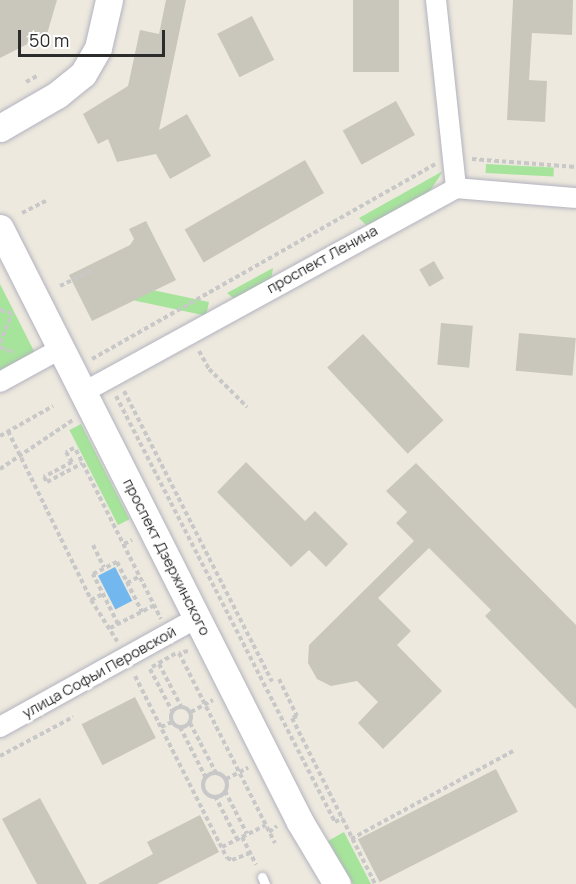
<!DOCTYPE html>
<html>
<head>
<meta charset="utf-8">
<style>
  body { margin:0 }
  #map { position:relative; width:576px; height:884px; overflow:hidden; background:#ede9de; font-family:Manrope,sans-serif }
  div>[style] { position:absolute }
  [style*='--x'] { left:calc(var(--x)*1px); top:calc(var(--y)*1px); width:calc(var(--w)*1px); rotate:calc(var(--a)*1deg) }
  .green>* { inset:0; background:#a7e49b; transform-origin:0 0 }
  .water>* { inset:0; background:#72b8ef; transform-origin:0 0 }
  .building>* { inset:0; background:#c9c7bc; transform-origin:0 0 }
  .path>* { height:4px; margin-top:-2px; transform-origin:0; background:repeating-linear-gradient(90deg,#c8c8c8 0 4.5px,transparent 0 7.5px) }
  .path>.ring { margin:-2px; padding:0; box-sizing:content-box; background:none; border:4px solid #c8c8c8; border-radius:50% }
  .roads { filter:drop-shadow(0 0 2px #b2b2bf) drop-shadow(0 0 2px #b2b2bf) }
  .lane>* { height:9px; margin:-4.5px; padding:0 4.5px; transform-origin:4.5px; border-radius:4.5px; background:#fff }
  .street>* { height:20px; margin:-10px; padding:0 10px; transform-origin:10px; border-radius:10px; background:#fff }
  .secondary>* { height:27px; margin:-13.5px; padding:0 13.5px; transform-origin:13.5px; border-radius:13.5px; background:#fff }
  span { translate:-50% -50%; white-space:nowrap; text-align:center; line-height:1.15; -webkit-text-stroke:5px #fff; paint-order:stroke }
  .street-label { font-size:15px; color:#2c2c2c }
  .scale { position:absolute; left:18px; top:30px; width:147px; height:27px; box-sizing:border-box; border:3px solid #2c2c2c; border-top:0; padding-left:8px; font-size:18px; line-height:21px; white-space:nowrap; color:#2c2c2c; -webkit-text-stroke:4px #fff; paint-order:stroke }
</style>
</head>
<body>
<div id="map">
  <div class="green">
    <i style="left:486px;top:164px;width:68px;height:9px;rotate:3deg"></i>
    <i style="clip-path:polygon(443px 171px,430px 191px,374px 223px,366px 225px,359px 218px)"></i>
    <i style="clip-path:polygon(273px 268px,271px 280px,236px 300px,227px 293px)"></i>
    <i style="clip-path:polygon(0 284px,36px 355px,0 375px)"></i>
    <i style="left:209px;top:302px;width:14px;height:112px;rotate:102deg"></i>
    <i style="left:81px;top:424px;width:107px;height:13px;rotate:63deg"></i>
    <i style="clip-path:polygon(344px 832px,371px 884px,353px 884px,328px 841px)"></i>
  </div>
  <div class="water">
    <i style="left:115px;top:567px;width:38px;height:19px;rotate:63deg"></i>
  </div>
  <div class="building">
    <i style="clip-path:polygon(0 0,57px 0,47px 34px,0 58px)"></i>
    <i style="clip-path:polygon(166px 0,186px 0,159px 130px,187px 114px,211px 156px,170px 179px,156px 154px,117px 162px,108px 139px,98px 144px,83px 114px,128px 86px,140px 30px,159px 34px)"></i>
    <i style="left:353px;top:0;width:46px;height:72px"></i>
    <i style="clip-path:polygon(513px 0,573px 0,572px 35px,532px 33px,529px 80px,547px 81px,545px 122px,507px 120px)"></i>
    <i style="left:252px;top:16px;width:49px;height:39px;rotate:63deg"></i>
    <i style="left:396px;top:101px;width:39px;height:61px;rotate:61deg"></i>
    <i style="left:305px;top:160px;width:38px;height:139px;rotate:60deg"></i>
    <i style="clip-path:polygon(146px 221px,176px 280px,92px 321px,69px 275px,130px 245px,134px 239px,129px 229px)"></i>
    <i style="left:434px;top:261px;width:20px;height:17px;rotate:60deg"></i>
    <i style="left:441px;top:323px;width:32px;height:42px;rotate:5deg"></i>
    <i style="left:519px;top:333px;width:57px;height:38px;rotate:5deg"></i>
    <i style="left:363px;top:334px;width:118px;height:49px;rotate:47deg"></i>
    <i style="clip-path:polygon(246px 462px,305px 521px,315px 511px,348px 544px,326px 567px,309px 550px,291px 567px,217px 492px)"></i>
    <i style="clip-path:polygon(416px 463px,576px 625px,576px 709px,485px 616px,491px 610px,429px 548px,378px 598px,411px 631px,397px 645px,442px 691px,383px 749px,358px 723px,378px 702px,357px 681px,331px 686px,317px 679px,308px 663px,309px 645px,414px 541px,396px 523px,407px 512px,386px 491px)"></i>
    <i style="left:135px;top:697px;width:46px;height:60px;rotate:63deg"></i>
    <i style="left:496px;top:769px;width:48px;height:155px;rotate:63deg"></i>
    <i style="clip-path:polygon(40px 798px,87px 884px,37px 884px,2px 819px)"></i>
    <i style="clip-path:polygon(200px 815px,219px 852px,157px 884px,98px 884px,153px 854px,147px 842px)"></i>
  </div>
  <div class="path">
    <i style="--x:26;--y:82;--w:13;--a:-29"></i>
    <i style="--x:472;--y:159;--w:104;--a:4.4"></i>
    <i style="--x:22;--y:213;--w:27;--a:-27"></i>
    <i style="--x:60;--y:286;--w:34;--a:-26"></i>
    <i style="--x:0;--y:310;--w:15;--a:16"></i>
    <i style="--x:0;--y:343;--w:32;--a:-68"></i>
    <i style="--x:0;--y:347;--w:16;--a:22"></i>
    <i style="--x:199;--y:351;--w:21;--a:61"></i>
    <i style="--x:209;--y:369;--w:54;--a:45"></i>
    <i style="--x:92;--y:359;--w:395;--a:-29.6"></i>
    <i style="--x:124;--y:391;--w:326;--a:63"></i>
    <i style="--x:116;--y:396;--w:479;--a:62.8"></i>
    <i style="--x:335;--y:822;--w:9;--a:-27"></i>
    <i style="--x:8;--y:431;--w:188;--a:63.8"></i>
    <i style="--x:91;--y:600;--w:49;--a:57.6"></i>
    <i style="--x:0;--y:436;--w:61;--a:-29.5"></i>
    <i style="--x:74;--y:448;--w:9;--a:153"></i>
    <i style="--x:66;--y:452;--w:12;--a:59"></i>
    <i style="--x:72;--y:462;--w:32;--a:152"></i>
    <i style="--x:44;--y:477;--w:6;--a:59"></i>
    <i style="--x:47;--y:482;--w:40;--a:-28"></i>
    <i style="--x:76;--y:450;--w:189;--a:63.3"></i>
    <i style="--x:0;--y:469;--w:88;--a:-33.9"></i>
    <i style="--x:124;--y:544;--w:9;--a:-27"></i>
    <i style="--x:93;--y:545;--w:25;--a:64"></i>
    <i style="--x:127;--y:583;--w:15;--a:-28"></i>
    <i style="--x:91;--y:600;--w:13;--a:-27"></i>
    <i style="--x:118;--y:624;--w:56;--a:-116.6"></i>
    <i style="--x:93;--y:574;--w:27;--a:-27"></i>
    <i style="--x:117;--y:562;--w:56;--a:63.4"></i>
    <i style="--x:110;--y:628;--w:51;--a:-27.1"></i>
    <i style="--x:188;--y:651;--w:9;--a:167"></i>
    <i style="--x:179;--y:653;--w:213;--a:63.2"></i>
    <i style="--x:159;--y:664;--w:47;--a:62.4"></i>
    <i style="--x:152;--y:667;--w:30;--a:-30"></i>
    <i style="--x:150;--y:669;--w:47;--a:62.4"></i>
    <i style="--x:135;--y:676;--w:204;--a:63.2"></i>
    <i style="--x:227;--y:858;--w:5;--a:22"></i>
    <i style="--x:232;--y:860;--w:19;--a:-21"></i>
    <i style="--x:279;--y:679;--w:41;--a:64.1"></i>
    <i style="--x:297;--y:716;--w:5;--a:158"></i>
    <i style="--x:292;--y:718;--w:186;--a:63.4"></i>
    <i class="ring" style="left:171px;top:707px;width:16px;height:16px"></i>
    <i style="--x:191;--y:712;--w:25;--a:-29"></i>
    <i style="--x:190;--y:723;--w:56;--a:62.5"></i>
    <i style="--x:161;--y:727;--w:12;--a:-24"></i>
    <i style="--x:180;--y:727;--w:57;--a:63"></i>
    <i style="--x:0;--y:756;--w:83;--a:-28.1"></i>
    <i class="ring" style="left:203px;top:773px;width:20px;height:20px"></i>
    <i style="--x:226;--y:779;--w:25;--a:-27"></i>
    <i style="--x:225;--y:791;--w:48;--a:62.9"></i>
    <i style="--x:215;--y:796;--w:48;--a:62.9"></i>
    <i style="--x:269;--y:832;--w:10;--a:-37"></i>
    <i style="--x:242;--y:837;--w:31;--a:63"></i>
    <i style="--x:351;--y:839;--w:187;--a:-28.5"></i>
    <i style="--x:222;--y:847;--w:49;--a:-26.6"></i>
  </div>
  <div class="roads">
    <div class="lane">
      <i style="--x:262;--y:877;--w:8;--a:67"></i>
    </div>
    <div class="street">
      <i style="--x:436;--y:0;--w:189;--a:83.9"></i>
      <i style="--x:0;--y:382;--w:71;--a:-28.7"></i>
      <i style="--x:84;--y:392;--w:424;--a:-28.7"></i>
      <i style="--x:456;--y:188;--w:120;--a:4.8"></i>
      <i style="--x:0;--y:727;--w:225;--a:-29"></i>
    </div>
    <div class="secondary">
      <i style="--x:0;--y:128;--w:66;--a:-30.1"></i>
      <i style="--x:57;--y:95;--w:33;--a:-39"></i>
      <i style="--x:83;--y:74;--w:30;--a:-60"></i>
      <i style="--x:98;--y:48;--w:49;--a:-77.1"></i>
      <i style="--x:0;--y:228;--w:665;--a:63.2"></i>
      <i style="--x:300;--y:822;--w:72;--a:59.2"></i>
    </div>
  </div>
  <div class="street-label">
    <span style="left:322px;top:259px;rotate:-29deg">проспект Ленина</span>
    <span style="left:167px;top:557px;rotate:63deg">проспект Дзержинского</span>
    <span style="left:99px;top:672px;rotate:-29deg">улица Софьи Перовской</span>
  </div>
  <div class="scale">50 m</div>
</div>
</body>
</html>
